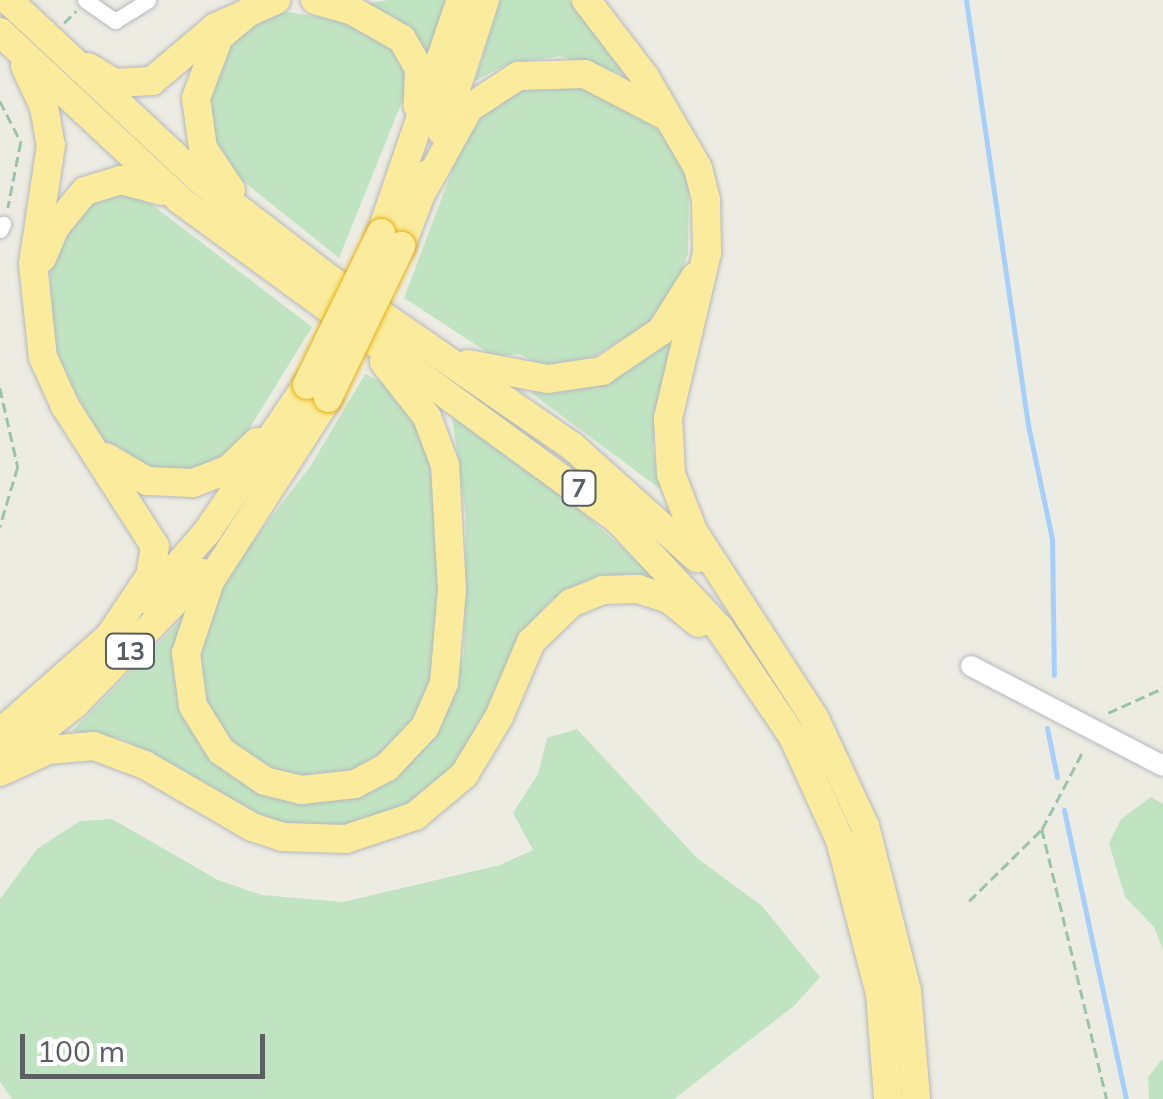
<!DOCTYPE html>
<html>
<head>
<meta charset="utf-8">
<style>
  body { margin:0 }
  #map { position:relative; width:1163px; height:1099px; overflow:hidden; background:#edece3; font-family:Mulish,sans-serif }
  div>[style] { position:absolute }
  [style*='--x'] { left:calc(var(--x)*1px); top:calc(var(--y)*1px); width:calc(var(--w)*1px); rotate:calc(var(--a)*1deg) }
  .green>* { inset:0; background:#c0e4c2 }
  .stream>* { height:5px; margin:-2.5px; padding:0 2.5px; transform-origin:2.5px; border-radius:2.5px; background:#a5d0fc }
  .path>* { height:2.5px; margin-top:-1.25px; transform-origin:0; background:repeating-linear-gradient(90deg,#9ac4a9 0 10px,transparent 0 15px) }
  .roads { filter:drop-shadow(0 0 2px #b5b8bd) drop-shadow(0 0 2px #b5b8bd) }
  .minor>* { height:15px; margin:-7.5px; padding:0 7.5px; transform-origin:7.5px; border-radius:7.5px; background:#fff }
  .tertiary>* { height:20px; margin:-10px; padding:0 10px; transform-origin:10px; border-radius:10px; background:#fff }
  .trunk>* { height:28px; margin:-14px; padding:0 14px; transform-origin:14px; border-radius:14px; background:#faec9c }
  .bridges { filter:drop-shadow(0 0 2px #e8af09) drop-shadow(0 0 2px #e8af09) }
  .trunk-bridge>* { height:28px; margin:-14px; padding:0 14px; transform-origin:14px; border-radius:14px; background:#faec9c }
  span { translate:-50% -50%; white-space:nowrap; text-align:center; line-height:1.15; -webkit-text-stroke:9px #fff; paint-order:stroke }
  .shield-label span { padding:2px 8px; background:#fff; border:2px solid; border-radius:8px; -webkit-text-stroke-width:0 }
  .shield-label { font-size:25px; color:#5b5e63; font-weight:700 }
  .scale { position:absolute; left:20px; top:1034px; width:245px; height:45px; box-sizing:border-box; border:5px solid #5b5e63; border-top:0; padding-left:12px; font-size:30px; line-height:35px; white-space:nowrap; color:#5b5e63; -webkit-text-stroke:8px #fff; paint-order:stroke }
</style>
</head>
<body>
<div id="map">
  <div class="green">
    <i style="clip-path:polygon(388px 0,446px 0,428px 62px,412px 31px,364px 4px)"></i>
    <i style="clip-path:polygon(500px 0,569px 0,626px 75px,560px 56px,505px 65px,475px 81px)"></i>
    <i style="clip-path:polygon(283px 11px,349px 22px,384px 40px,404px 62px,408px 87px,339px 258px,229px 170px,215px 144px,208px 99px,229px 45px,250px 24px)"></i>
    <i style="clip-path:polygon(582px 84px,646px 118px,670px 143px,689px 182px,688px 253px,676px 288px,651px 322px,583px 363px,544px 367px,520px 354px,493px 356px,404px 298px,469px 126px,508px 90px)"></i>
    <i style="clip-path:polygon(112px 192px,142px 197px,312px 327px,238px 447px,191px 472px,151px 470px,103px 442px,54px 354px,50px 270px,81px 209px)"></i>
    <i style="clip-path:polygon(678px 331px,656px 416px,653px 449px,660px 489px,530px 392px,615px 377px)"></i>
    <i style="clip-path:polygon(365px 374px,393px 388px,418px 422px,435px 466px,441px 641px,424px 707px,395px 749px,352px 774px,285px 777px,240px 755px,209px 717px,195px 670px,219px 586px,311px 465px)"></i>
    <i style="clip-path:polygon(452px 417px,567px 499px,659px 580px,601px 577px,551px 600px,519px 636px,487px 712px,454px 766px,408px 804px,344px 825px,285px 823px,257px 814px,123px 739px,72px 731px,184px 617px,178px 690px,280px 796px,422px 749px,447px 711px,464px 653px,466px 516px)"></i>
    <i style="clip-path:polygon(577px 729px,697px 858px,762px 906px,820px 977px,795px 1005px,674px 1099px,12px 1099px,0 1082px,0 899px,37px 849px,80px 821px,112px 819px,218px 880px,262px 895px,343px 902px,500px 865px,533px 850px,513px 813px,538px 774px,547px 738px)"></i>
    <i style="clip-path:polygon(1151px 797px,1163px 804px,1163px 950px,1154px 927px,1125px 897px,1109px 843px,1121px 819px)"></i>
    <i style="clip-path:polygon(1163px 1058px,1163px 1099px,1149px 1099px,1148px 1077px)"></i>
  </div>
  <div class="stream">
    <i style="--x:966;--y:0;--w:429;--a:81.7"></i>
    <i style="--x:1028;--y:425;--w:116;--a:78.1"></i>
    <i style="--x:1052;--y:539;--w:136;--a:89.2"></i>
    <i style="--x:1047;--y:728;--w:50;--a:78.5"></i>
    <i style="--x:1064;--y:810;--w:296;--a:77.9"></i>
  </div>
  <div class="path">
    <i style="--x:64;--y:23;--w:17;--a:-45"></i>
    <i style="--x:0;--y:101;--w:46;--a:62.9"></i>
    <i style="--x:21;--y:142;--w:67;--a:101.1"></i>
    <i style="--x:0;--y:388;--w:81;--a:77.2"></i>
    <i style="--x:18;--y:467;--w:63;--a:106.7"></i>
    <i style="--x:1108;--y:713;--w:60;--a:-24.4"></i>
    <i style="--x:1042;--y:829;--w:278;--a:76.5"></i>
    <i style="--x:969;--y:901;--w:103;--a:-44.6"></i>
    <i style="--x:1042;--y:829;--w:90;--a:-62.3"></i>
  </div>
  <div class="roads">
    <div class="minor">
      <i style="--x:85;--y:0;--w:37;--a:35"></i>
      <i style="--x:115;--y:21;--w:39;--a:-32"></i>
      <i style="--x:0;--y:230;--w:7;--a:-63"></i>
    </div>
    <div class="tertiary">
      <i style="--x:971;--y:666;--w:216;--a:27.5"></i>
    </div>
    <div class="trunk">
      <i style="--x:8;--y:0;--w:260;--a:43.1"></i>
      <i style="--x:198;--y:178;--w:168;--a:37.5"></i>
      <i style="--x:331;--y:280;--w:293;--a:34.6"></i>
      <i style="--x:572;--y:446;--w:168;--a:41.9"></i>
      <i style="--x:315;--y:0;--w:40;--a:16"></i>
      <i style="--x:353;--y:11;--w:56;--a:29.7"></i>
      <i style="--x:402;--y:39;--w:34;--a:60"></i>
      <i style="--x:419;--y:69;--w:37;--a:92"></i>
      <i style="--x:586;--y:0;--w:97;--a:52.5"></i>
      <i style="--x:645;--y:77;--w:105;--a:59.8"></i>
      <i style="--x:698;--y:168;--w:32;--a:76"></i>
      <i style="--x:706;--y:199;--w:54;--a:88.9"></i>
      <i style="--x:707;--y:253;--w:170;--a:103.3"></i>
      <i style="--x:668;--y:418;--w:56;--a:86.9"></i>
      <i style="--x:671;--y:474;--w:61;--a:68.9"></i>
      <i style="--x:693;--y:531;--w:224;--a:57"></i>
      <i style="--x:815;--y:719;--w:118;--a:65"></i>
      <i style="--x:865;--y:826;--w:170;--a:75.7"></i>
      <i style="--x:907;--y:991;--w:108;--a:85.2"></i>
      <i style="--x:0;--y:32;--w:246;--a:43"></i>
      <i style="--x:180;--y:200;--w:542;--a:36.15"></i>
      <i style="--x:618;--y:520;--w:149;--a:46.9"></i>
      <i style="--x:720;--y:629;--w:130;--a:55.9"></i>
      <i style="--x:793;--y:737;--w:113;--a:65.5"></i>
      <i style="--x:840;--y:840;--w:159;--a:75.4"></i>
      <i style="--x:880;--y:994;--w:105;--a:85.6"></i>
      <i style="--x:25;--y:66;--w:45;--a:65.1"></i>
      <i style="--x:44;--y:107;--w:39;--a:80"></i>
      <i style="--x:51;--y:145;--w:120;--a:98.6"></i>
      <i style="--x:33;--y:264;--w:94;--a:83.9"></i>
      <i style="--x:43;--y:357;--w:54;--a:65.8"></i>
      <i style="--x:65;--y:406;--w:166;--a:57.3"></i>
      <i style="--x:155;--y:546;--w:30;--a:99"></i>
      <i style="--x:150;--y:576;--w:77;--a:123.9"></i>
      <i style="--x:88;--y:67;--w:31;--a:31"></i>
      <i style="--x:115;--y:83;--w:37;--a:-3"></i>
      <i style="--x:152;--y:81;--w:84;--a:-40.2"></i>
      <i style="--x:216;--y:27;--w:66;--a:-24.2"></i>
      <i style="--x:442;--y:132;--w:139;--a:-72"></i>
      <i style="--x:424;--y:189;--w:93;--a:-60.9"></i>
      <i style="--x:469;--y:108;--w:59;--a:-33.1"></i>
      <i style="--x:518;--y:76;--w:67;--a:-1.7"></i>
      <i style="--x:585;--y:74;--w:89;--a:27.4"></i>
      <i style="--x:231;--y:190;--w:50;--a:-123.7"></i>
      <i style="--x:203;--y:148;--w:50;--a:-98"></i>
      <i style="--x:196;--y:98;--w:65;--a:-69.3"></i>
      <i style="--x:219;--y:37;--w:48;--a:-40"></i>
      <i style="--x:381;--y:233;--w:246;--a:-71.1"></i>
      <i style="--x:401;--y:246;--w:78;--a:-69"></i>
      <i style="--x:42;--y:258;--w:34;--a:-67"></i>
      <i style="--x:55;--y:227;--w:47;--a:-50.2"></i>
      <i style="--x:85;--y:191;--w:38;--a:-17"></i>
      <i style="--x:121;--y:180;--w:42;--a:15"></i>
      <i style="--x:468;--y:364;--w:81;--a:10.6"></i>
      <i style="--x:548;--y:379;--w:55;--a:-8.4"></i>
      <i style="--x:602;--y:371;--w:71;--a:-34.1"></i>
      <i style="--x:661;--y:331;--w:64;--a:-57.8"></i>
      <i style="--x:328;--y:398;--w:218;--a:122.8"></i>
      <i style="--x:210;--y:581;--w:76;--a:108.4"></i>
      <i style="--x:186;--y:653;--w:53;--a:82.5"></i>
      <i style="--x:193;--y:706;--w:53;--a:58.1"></i>
      <i style="--x:221;--y:751;--w:53;--a:34.3"></i>
      <i style="--x:265;--y:781;--w:37;--a:14"></i>
      <i style="--x:301;--y:790;--w:54;--a:-6.3"></i>
      <i style="--x:355;--y:784;--w:36;--a:-28"></i>
      <i style="--x:387;--y:767;--w:55;--a:-46.5"></i>
      <i style="--x:425;--y:727;--w:48;--a:-66.6"></i>
      <i style="--x:444;--y:683;--w:93;--a:-85.1"></i>
      <i style="--x:452;--y:590;--w:125;--a:-93.2"></i>
      <i style="--x:445;--y:465;--w:51;--a:-110.6"></i>
      <i style="--x:427;--y:417;--w:70;--a:-128"></i>
      <i style="--x:106;--y:457;--w:48;--a:30.3"></i>
      <i style="--x:147;--y:481;--w:46;--a:2.5"></i>
      <i style="--x:193;--y:483;--w:39;--a:-21"></i>
      <i style="--x:229;--y:469;--w:39;--a:-44"></i>
      <i style="--x:148;--y:600;--w:90;--a:-49.1"></i>
      <i style="--x:207;--y:532;--w:178;--a:-55.8"></i>
      <i style="--x:0;--y:733;--w:156;--a:-41.4"></i>
      <i style="--x:9;--y:756;--w:84;--a:-38.2"></i>
      <i style="--x:75;--y:704;--w:183;--a:-45.7"></i>
      <i style="--x:0;--y:772;--w:53;--a:-24.6"></i>
      <i style="--x:48;--y:750;--w:46;--a:-5"></i>
      <i style="--x:94;--y:746;--w:54;--a:20.4"></i>
      <i style="--x:145;--y:765;--w:124;--a:30.1"></i>
      <i style="--x:252;--y:827;--w:32;--a:18"></i>
      <i style="--x:282;--y:837;--w:64;--a:1.8"></i>
      <i style="--x:346;--y:839;--w:73;--a:-18.4"></i>
      <i style="--x:415;--y:816;--w:64;--a:-39.9"></i>
      <i style="--x:464;--y:775;--w:68;--a:-58.9"></i>
      <i style="--x:499;--y:717;--w:82;--a:-66.9"></i>
      <i style="--x:531;--y:642;--w:56;--a:-44.3"></i>
      <i style="--x:571;--y:603;--w:35;--a:-22"></i>
      <i style="--x:603;--y:590;--w:35;--a:-2"></i>
      <i style="--x:638;--y:589;--w:33;--a:18"></i>
      <i style="--x:669;--y:599;--w:38;--a:39"></i>
    </div>
  </div>
  <div class="bridges">
    <div class="trunk-bridge">
      <i style="--x:307;--y:385;--w:169;--a:-64"></i>
      <i style="--x:328;--y:398;--w:169;--a:-64.3"></i>
    </div>
  </div>
  <div class="shield-label">
    <span style="left:579px;top:488px">7</span>
    <span style="left:130px;top:651px">13</span>
  </div>
  <div class="scale">100 m</div>
</div>
</body>
</html>
